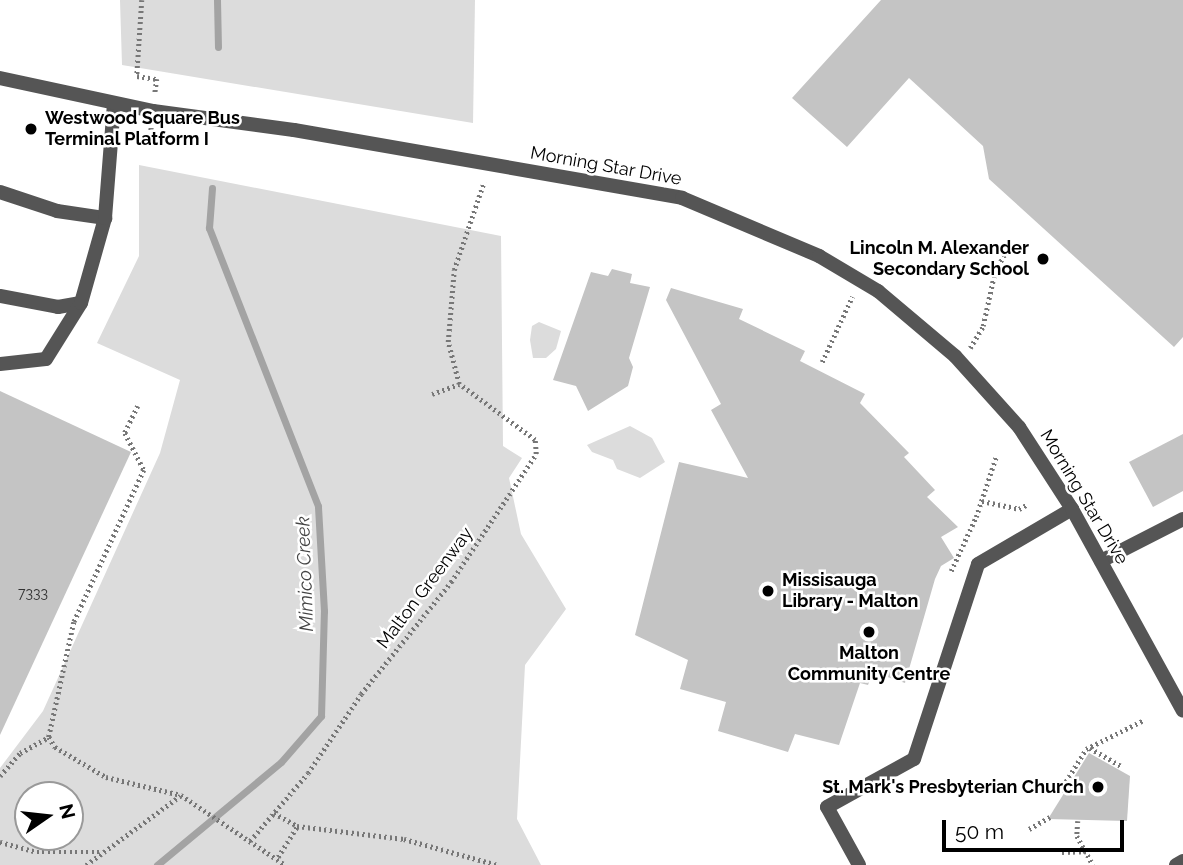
<!DOCTYPE html>
<html>
<head>
<meta charset="utf-8">
<style>
  body { margin:0 }
  #map { position:relative; width:1183px; height:865px; overflow:hidden; background:#fff; font-family:Raleway,sans-serif }
  div>[style] { position:absolute }
  [style*='--x'] { left:calc(var(--x)*1px); top:calc(var(--y)*1px); width:calc(var(--w)*1px); rotate:calc(var(--a)*1deg) }
  .green>* { inset:0; background:#dcdcdc }
  .stream>* { height:7px; margin:-3.5px; padding:0 3.5px; transform-origin:3.5px; border-radius:3.5px; background:#a3a3a3 }
  .building>* { inset:0; background:#c4c4c4 }
  .path>* { height:4.5px; margin-top:-2.25px; transform-origin:0; background:repeating-linear-gradient(90deg,#777 0 2px,transparent 0 5.5px) }
  .service>* { height:14px; margin:-7px; padding:0 7px; transform-origin:7px; border-radius:7px; background:#555 }
  .tertiary>* { height:14px; margin:-7px; padding:0 7px; transform-origin:7px; border-radius:7px; background:#555 }
  .dots>* { width:19px; height:19px; translate:-50% -50%; box-sizing:border-box; border:4px solid #fff; border-radius:50% }
  span { translate:-50% -50%; white-space:nowrap; text-align:center; line-height:1.15; -webkit-text-stroke:5px #fff; paint-order:stroke }
  .number-label { font-size:14px; color:#313131 }
  .number-label span { -webkit-text-stroke-width:0 }
  .poi-label { font-size:18px; color:#000; font-weight:700 }
  .left { translate:0 -50%; text-align:left }
  .right { translate:-100% -50%; text-align:right }
  .street-label { font-size:18px; color:#000 }
  .water-label { font-size:19px; color:#444; font-style:italic }
  .north { position:absolute; left:14px; top:781px; width:70px; height:70px; box-sizing:border-box; background:#fff; border:2px solid #999; border-radius:50%; rotate:76deg; font-size:19px; font-weight:700; line-height:28px; text-align:center; color:#000 }
  .north::after { content:''; display:block; margin:auto; width:24px; height:32px; background:#000; clip-path:polygon(50% 0,100% 100%,50% 72%,0 100%) }
  .scale { position:absolute; left:942px; top:820px; width:182px; height:32px; box-sizing:border-box; border:4px solid #000; border-top:0; padding-left:9px; font-size:21px; line-height:24px; white-space:nowrap; color:#000; -webkit-text-stroke:5px #fff; paint-order:stroke }
</style>
</head>
<body>
<div id="map">
  <div class="green">
    <i style="clip-path:polygon(120px 0,475px 0,473px 123px,122px 65px)"></i>
    <i style="clip-path:polygon(evenodd,139px 165px,501px 236px,503px 446px,522px 458px,509px 478px,521px 534px,566px 609px,525px 665px,517px 819px,541px 865px,0 865px,0 768px,43px 711px,160px 453px,180px 380px,97px 343px,139px 256px,139px 165px,28px 795px,70px 795px,70px 837px,28px 837px,28px 795px)"></i>
    <i style="clip-path:polygon(539px 322px,561px 331px,556px 349px,546px 358px,533px 358px,530px 340px,532px 326px)"></i>
    <i style="clip-path:polygon(630px 426px,652px 438px,665px 462px,640px 478px,617px 469px,613px 460px,592px 452px,587px 445px)"></i>
  </div>
  <div class="stream">
    <i style="--x:217;--y:0;--w:47;--a:88.8"></i>
    <i style="--x:157;--y:865;--w:161;--a:-39.7"></i>
    <i style="--x:281;--y:762;--w:61;--a:-49"></i>
    <i style="--x:321;--y:716;--w:105;--a:-88.4"></i>
    <i style="--x:324;--y:611;--w:105;--a:-93.3"></i>
    <i style="--x:318;--y:506;--w:299;--a:-111.4"></i>
    <i style="--x:209;--y:228;--w:40;--a:-85.7"></i>
  </div>
  <div class="building">
    <i style="clip-path:polygon(881px 0,1183px 0,1183px 337px,1174px 347px,989px 179px,983px 146px,909px 78px,847px 147px,792px 98px)"></i>
    <i style="clip-path:polygon(612px 269px,632px 274px,630px 283px,650px 287px,629px 358px,633px 367px,628px 386px,588px 411px,576px 386px,553px 380px,591px 272px,608px 276px)"></i>
    <i style="clip-path:polygon(671px 288px,743px 309px,739px 319px,805px 351px,800px 361px,865px 394px,860px 403px,909px 453px,904px 457px,935px 490px,927px 497px,958px 527px,941px 537px,954px 558px,941px 566px,935px 579px,905px 683px,873px 672px,868px 685px,860px 683px,839px 745px,795px 734px,788px 752px,718px 731px,726px 702px,680px 689px,688px 660px,635px 635px,679px 462px,748px 478px,711px 410px,721px 404px,666px 300px)"></i>
    <i style="clip-path:polygon(0 391px,131px 452px,0 735px)"></i>
    <i style="clip-path:polygon(1183px 434px,1183px 491px,1153px 507px,1129px 462px)"></i>
    <i style="clip-path:polygon(1089px 753px,1130px 776px,1127px 821px,1048px 819px)"></i>
  </div>
  <div class="path">
    <i style="--x:142;--y:0;--w:76;--a:93.8"></i>
    <i style="--x:137;--y:76;--w:20;--a:9"></i>
    <i style="--x:157;--y:79;--w:15;--a:98"></i>
    <i style="--x:148;--y:146;--w:19;--a:-81"></i>
    <i style="--x:970;--y:348;--w:26;--a:-59"></i>
    <i style="--x:983;--y:326;--w:56;--a:-77.7"></i>
    <i style="--x:995;--y:271;--w:20;--a:-60"></i>
    <i style="--x:822;--y:362;--w:72;--a:-65.2"></i>
    <i style="--x:432;--y:394;--w:29;--a:-20"></i>
    <i style="--x:138;--y:406;--w:30;--a:116"></i>
    <i style="--x:125;--y:433;--w:42;--a:62.8"></i>
    <i style="--x:144;--y:470;--w:167;--a:114.7"></i>
    <i style="--x:74;--y:622;--w:118;--a:102.3"></i>
    <i style="--x:49;--y:737;--w:12;--a:59"></i>
    <i style="--x:55;--y:747;--w:59;--a:30.5"></i>
    <i style="--x:106;--y:777;--w:77;--a:13.5"></i>
    <i style="--x:181;--y:795;--w:125;--a:33.9"></i>
    <i style="--x:982;--y:501;--w:38;--a:12"></i>
    <i style="--x:1019;--y:509;--w:10;--a:-29"></i>
    <i style="--x:951;--y:571;--w:60;--a:-65.2"></i>
    <i style="--x:976;--y:517;--w:63;--a:-71.6"></i>
    <i style="--x:1090;--y:748;--w:36;--a:30"></i>
    <i style="--x:0;--y:776;--w:30;--a:-49"></i>
    <i style="--x:20;--y:753;--w:33;--a:-29"></i>
    <i style="--x:1060;--y:791;--w:49;--a:-58.2"></i>
    <i style="--x:1086;--y:749;--w:65;--a:-26.6"></i>
    <i style="--x:274;--y:813;--w:26;--a:29"></i>
    <i style="--x:297;--y:826;--w:108;--a:6.9"></i>
    <i style="--x:404;--y:839;--w:98;--a:15.5"></i>
    <i style="--x:1078;--y:821;--w:15;--a:94"></i>
    <i style="--x:1077;--y:836;--w:33;--a:61"></i>
    <i style="--x:1029;--y:829;--w:24;--a:-30"></i>
    <i style="--x:250;--y:841;--w:89;--a:-49.5"></i>
    <i style="--x:308;--y:773;--w:95;--a:-56.1"></i>
    <i style="--x:361;--y:694;--w:144;--a:-51.2"></i>
    <i style="--x:451;--y:582;--w:154;--a:-56.4"></i>
    <i style="--x:536;--y:454;--w:14;--a:-94"></i>
    <i style="--x:535;--y:440;--w:94;--a:-143.6"></i>
    <i style="--x:459;--y:384;--w:43;--a:-104.7"></i>
    <i style="--x:448;--y:342;--w:72;--a:-85.2"></i>
    <i style="--x:454;--y:270;--w:93;--a:-71.2"></i>
    <i style="--x:0;--y:842;--w:38;--a:15"></i>
    <i style="--x:37;--y:852;--w:65;--a:0"></i>
    <i style="--x:1062;--y:852;--w:24;--a:-2"></i>
    <i style="--x:278;--y:857;--w:36;--a:-58"></i>
    <i style="--x:86;--y:865;--w:117;--a:-36.3"></i>
  </div>
  <div class="service">
    <i style="--x:0;--y:192;--w:60;--a:18.4"></i>
    <i style="--x:57;--y:211;--w:49;--a:8.3"></i>
    <i style="--x:0;--y:296;--w:59;--a:10.7"></i>
    <i style="--x:58;--y:307;--w:23;--a:-10"></i>
    <i style="--x:0;--y:364;--w:46;--a:-6.2"></i>
    <i style="--x:46;--y:359;--w:66;--a:-58"></i>
    <i style="--x:81;--y:303;--w:88;--a:-74.2"></i>
    <i style="--x:105;--y:218;--w:114;--a:-85.5"></i>
    <i style="--x:1101;--y:561;--w:92;--a:-27.1"></i>
    <i style="--x:859;--y:865;--w:66;--a:-118.9"></i>
    <i style="--x:827;--y:807;--w:99;--a:-28.9"></i>
    <i style="--x:914;--y:759;--w:205;--a:-71.8"></i>
    <i style="--x:978;--y:564;--w:109;--a:-30.3"></i>
  </div>
  <div class="tertiary">
    <i style="--x:0;--y:78;--w:157;--a:12.2"></i>
    <i style="--x:153;--y:111;--w:142;--a:7.7"></i>
    <i style="--x:294;--y:130;--w:394;--a:9.9"></i>
    <i style="--x:682;--y:198;--w:149;--a:22.9"></i>
    <i style="--x:819;--y:256;--w:69;--a:30.7"></i>
    <i style="--x:878;--y:291;--w:101;--a:40.2"></i>
    <i style="--x:955;--y:356;--w:96;--a:48"></i>
    <i style="--x:1019;--y:427;--w:98;--a:57.1"></i>
    <i style="--x:1072;--y:509;--w:230;--a:61.2"></i>
    <i style="--x:1176;--y:865;--w:8;--a:-30"></i>
  </div>
  <div class="dots">
    <i style="left:31px;top:129px;background:#000"></i>
    <i style="left:1043px;top:259px;background:#000"></i>
    <i style="left:768px;top:591px;background:#000"></i>
    <i style="left:869px;top:632px;background:#000"></i>
    <i style="left:1098px;top:787px;background:#000"></i>
  </div>
  <div class="number-label">
    <span style="left:33px;top:593px">7333</span>
  </div>
  <div class="poi-label">
    <span class="left" style="left:45px;top:129px">Westwood Square Bus<br>Terminal Platform I</span>
    <span class="right" style="left:1029px;top:259px">Lincoln M. Alexander<br>Secondary School</span>
    <span class="left" style="left:782px;top:591px">Missisauga<br>Library - Malton</span>
    <span style="left:869px;top:664px">Malton<br>Community Centre</span>
    <span class="right" style="left:1084px;top:787px">St. Mark's Presbyterian Church</span>
  </div>
  <div class="street-label">
    <span style="left:606px;top:166px;rotate:10deg">Morning Star Drive</span>
    <span style="left:1084px;top:497px;rotate:59deg">Morning Star Drive</span>
    <span style="left:425px;top:588px;rotate:-53deg">Malton Greenway</span>
  </div>
  <div class="water-label">
    <span style="left:305px;top:574px;rotate:-92deg">Mimico Creek</span>
  </div>
  <div class="north">N</div>
  <div class="scale">50 m</div>
</div>
</body>
</html>
